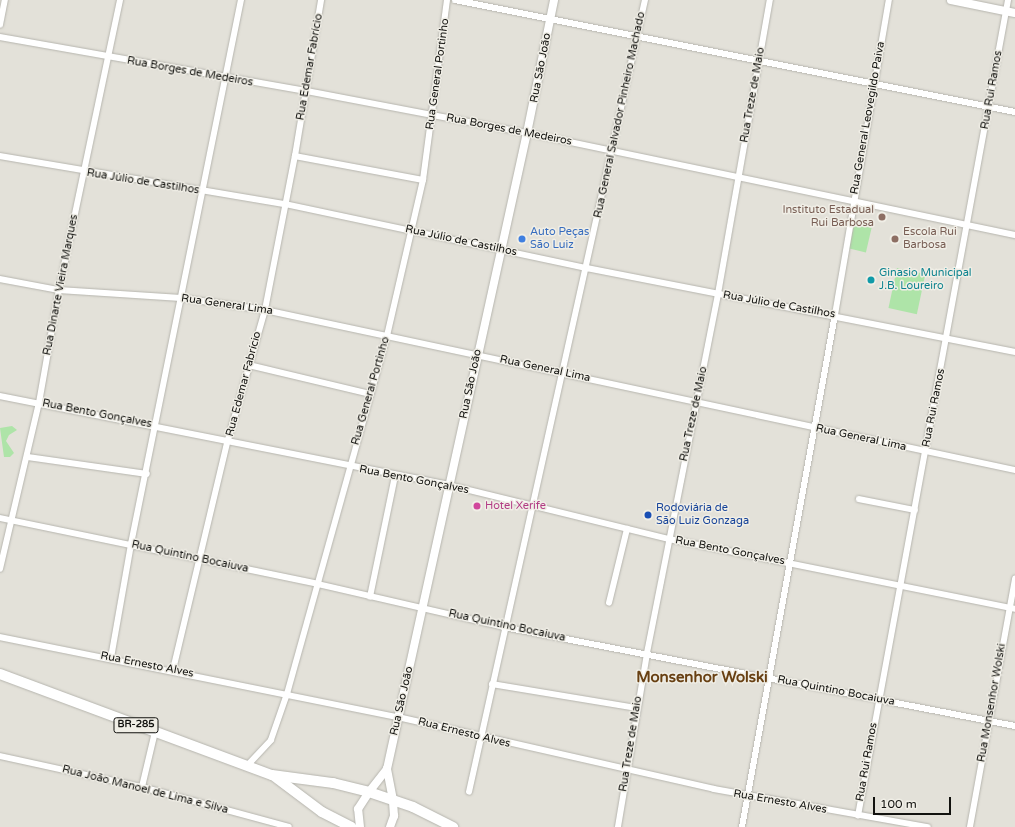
<!DOCTYPE html>
<html>
<head>
<meta charset="utf-8">
<style>
  body { margin:0 }
  #map { position:relative; width:1015px; height:827px; overflow:hidden; background:#e3e1d9; font-family:"Varela Round",sans-serif }
  div>[style] { position:absolute }
  [style*='--x'] { left:calc(var(--x)*1px); top:calc(var(--y)*1px); width:calc(var(--w)*1px); rotate:calc(var(--a)*1deg) }
  .green>* { inset:0; background:#aee4a8; transform-origin:0 0 }
  .roads { filter:drop-shadow(0 0 1px #b6b5ae) drop-shadow(0 0 1px #b6b5ae) }
  .street>* { height:5.5px; margin:-2.75px; padding:0 2.75px; transform-origin:2.75px; border-radius:2.75px; background:#fff }
  .secondary>* { height:8px; margin:-4px; padding:0 4px; transform-origin:4px; border-radius:4px; background:#fff }
  .primary>* { height:8px; margin:-4px; padding:0 4px; transform-origin:4px; border-radius:4px; background:#fff }
  .highway>* { height:10px; margin:-5px; padding:0 5px; transform-origin:5px; border-radius:5px; background:#fff }
  .dots>* { width:11px; height:11px; translate:-50% -50%; box-sizing:border-box; border:2px solid #f0eee6; border-radius:50% }
  span { translate:-50% -50%; white-space:nowrap; text-align:center; line-height:1.15; -webkit-text-stroke:3px #f0eee6; paint-order:stroke }
  .shield-label span { padding:1px 3px; background:#f0eee6; border:1px solid; border-radius:3px; -webkit-text-stroke-width:0 }
  .shield-label { font-size:10px; color:#12120f; font-weight:700 }
  .street-label { font-size:11px; color:#12120f }
  .education-label { font-size:11px; color:#785e54 }
  .right { translate:-100% -50%; text-align:right }
  .left { translate:0 -50%; text-align:left }
  .shop-label { font-size:11px; color:#366cbe }
  .culture-label { font-size:11px; color:#0d838f }
  .hotel-label { font-size:11px; color:#b23c85 }
  .transit-label { font-size:11px; color:#164399 }
  .district-label { font-size:15px; color:#684013; font-weight:700 }
  .scale { position:absolute; left:873px; top:797px; width:78px; height:18px; box-sizing:border-box; border:2px solid #12120f; border-top:0; padding-left:5px; font-size:12px; line-height:14px; white-space:nowrap; color:#12120f; -webkit-text-stroke:3px #f0eee6; paint-order:stroke }
</style>
</head>
<body>
<div id="map">
  <div class="green">
    <i style="left:854px;top:224px;width:18px;height:25px;rotate:13deg"></i>
    <i style="left:897px;top:268px;width:29px;height:41px;rotate:12deg"></i>
    <i style="clip-path:polygon(12px 426px,17px 430px,9px 435px,6px 441px,14px 453px,10px 457px,4px 457px,0 428px)"></i>
  </div>
  <div class="roads">
    <div class="street">
      <i style="--x:455;--y:0;--w:571;--a:11.31"></i>
      <i style="--x:0;--y:25;--w:25;--a:-79"></i>
      <i style="--x:0;--y:37;--w:312;--a:10"></i>
      <i style="--x:307;--y:91;--w:224;--a:10.8"></i>
      <i style="--x:527;--y:133;--w:499;--a:11.8"></i>
      <i style="--x:0;--y:156;--w:289;--a:9.6"></i>
      <i style="--x:285;--y:204;--w:309;--a:12"></i>
      <i style="--x:587;--y:268;--w:436;--a:11.1"></i>
      <i style="--x:295;--y:156;--w:130;--a:10.6"></i>
      <i style="--x:0;--y:279;--w:60;--a:10.6"></i>
      <i style="--x:59;--y:290;--w:122;--a:3.8"></i>
      <i style="--x:181;--y:298;--w:85;--a:8.1"></i>
      <i style="--x:265;--y:310;--w:767;--a:12.04"></i>
      <i style="--x:249;--y:365;--w:125;--a:13.4"></i>
      <i style="--x:0;--y:396;--w:458;--a:11.2"></i>
      <i style="--x:449;--y:485;--w:227;--a:13.8"></i>
      <i style="--x:669;--y:539;--w:353;--a:11.4"></i>
      <i style="--x:28;--y:457;--w:120;--a:8.1"></i>
      <i style="--x:859;--y:499;--w:57;--a:11.1"></i>
      <i style="--x:0;--y:518;--w:325;--a:11.7"></i>
      <i style="--x:318;--y:584;--w:191;--a:13"></i>
      <i style="--x:504;--y:627;--w:521;--a:10.96"></i>
      <i style="--x:0;--y:569;--w:171;--a:-76.8"></i>
      <i style="--x:39;--y:403;--w:115;--a:-80"></i>
      <i style="--x:59;--y:290;--w:296;--a:-78.1"></i>
      <i style="--x:370;--y:597;--w:124;--a:-78.3"></i>
      <i style="--x:609;--y:603;--w:76;--a:-76.3"></i>
      <i style="--x:0;--y:637;--w:406;--a:11.4"></i>
      <i style="--x:398;--y:717;--w:324;--a:12.8"></i>
      <i style="--x:714;--y:789;--w:217;--a:10.1"></i>
      <i style="--x:111;--y:658;--w:116;--a:-80"></i>
      <i style="--x:131;--y:544;--w:555;--a:-78.57"></i>
      <i style="--x:173;--y:670;--w:236;--a:-76.6"></i>
      <i style="--x:228;--y:440;--w:135;--a:-74.1"></i>
      <i style="--x:265;--y:310;--w:157;--a:-79"></i>
      <i style="--x:295;--y:156;--w:158;--a:-80.5"></i>
      <i style="--x:492;--y:684;--w:147;--a:9.4"></i>
      <i style="--x:0;--y:756;--w:145;--a:12.3"></i>
      <i style="--x:142;--y:787;--w:152;--a:15.2"></i>
      <i style="--x:247;--y:766;--w:35;--a:-47"></i>
      <i style="--x:271;--y:740;--w:49;--a:-70.8"></i>
      <i style="--x:287;--y:694;--w:372;--a:-74.4"></i>
      <i style="--x:387;--y:336;--w:160;--a:-77"></i>
      <i style="--x:423;--y:180;--w:182;--a:-82.4"></i>
      <i style="--x:142;--y:787;--w:57;--a:-76.7"></i>
      <i style="--x:469;--y:792;--w:811;--a:-77.47"></i>
      <i style="--x:858;--y:816;--w:830;--a:-79.58"></i>
      <i style="--x:618;--y:827;--w:176;--a:-80.5"></i>
      <i style="--x:647;--y:653;--w:366;--a:-78.8"></i>
      <i style="--x:718;--y:294;--w:299;--a:-80"></i>
      <i style="--x:742;--y:827;--w:520;--a:-79.71"></i>
      <i style="--x:835;--y:315;--w:320;--a:-80.3"></i>
      <i style="--x:970;--y:827;--w:252;--a:-79.7"></i>
    </div>
    <div class="secondary">
      <i style="--x:951;--y:0;--w:65;--a:11.5"></i>
      <i style="--x:369;--y:792;--w:29;--a:-52"></i>
      <i style="--x:393;--y:800;--w:32;--a:-101"></i>
      <i style="--x:387;--y:769;--w:651;--a:-77.59"></i>
      <i style="--x:527;--y:133;--w:136;--a:-78.5"></i>
    </div>
    <div class="primary">
      <i style="--x:360;--y:827;--w:18;--a:-96"></i>
      <i style="--x:358;--y:809;--w:20;--a:-57"></i>
      <i style="--x:390;--y:827;--w:12;--a:-70"></i>
      <i style="--x:394;--y:816;--w:16;--a:-94"></i>
    </div>
    <div class="highway">
      <i style="--x:0;--y:674;--w:290;--a:20.4"></i>
      <i style="--x:272;--y:775;--w:62;--a:7.5"></i>
      <i style="--x:333;--y:783;--w:37;--a:14"></i>
      <i style="--x:369;--y:792;--w:46;--a:18.8"></i>
      <i style="--x:413;--y:807;--w:45;--a:26.6"></i>
      <i style="--x:274;--y:776;--w:60;--a:36.9"></i>
      <i style="--x:322;--y:812;--w:33;--a:27"></i>
    </div>
  </div>
  <div class="dots">
    <i style="left:882px;top:217px;background:#8d6e63"></i>
    <i style="left:522px;top:239px;background:#3f7fe0"></i>
    <i style="left:895px;top:239px;background:#8d6e63"></i>
    <i style="left:871px;top:280px;background:#0f9aa8"></i>
    <i style="left:477px;top:506px;background:#d1479c"></i>
    <i style="left:648px;top:515px;background:#1a4fb4"></i>
  </div>
  <div class="shield-label">
    <span style="left:136px;top:725px">BR-285</span>
  </div>
  <div class="street-label">
    <span style="left:310px;top:67px;rotate:-80deg">Rua Edemar Fabrício</span>
    <span style="left:541px;top:68px;rotate:-79deg">Rua São João</span>
    <span style="left:190px;top:72px;rotate:10deg">Rua Borges de Medeiros</span>
    <span style="left:438px;top:74px;rotate:-82deg">Rua General Portinho</span>
    <span style="left:992px;top:90px;rotate:-80deg">Rua Rui Ramos</span>
    <span style="left:753px;top:95px;rotate:-80deg">Rua Treze de Maio</span>
    <span style="left:620px;top:115px;rotate:-78deg">Rua General Salvador Pinheiro Machado</span>
    <span style="left:868px;top:118px;rotate:-80deg">Rua General Leovegildo Paiva</span>
    <span style="left:509px;top:130px;rotate:11deg">Rua Borges de Medeiros</span>
    <span style="left:143px;top:182px;rotate:9deg">Rua Júlio de Castilhos</span>
    <span style="left:461px;top:241px;rotate:12deg">Rua Júlio de Castilhos</span>
    <span style="left:61px;top:285px;rotate:-79deg">Rua Dinarte Vieira Marques</span>
    <span style="left:227px;top:305px;rotate:8deg">Rua General Lima</span>
    <span style="left:779px;top:305px;rotate:10deg">Rua Júlio de Castilhos</span>
    <span style="left:545px;top:369px;rotate:12deg">Rua General Lima</span>
    <span style="left:244px;top:384px;rotate:-75deg">Rua Edemar Fabrício</span>
    <span style="left:471px;top:384px;rotate:-78deg">Rua São João</span>
    <span style="left:371px;top:391px;rotate:-74deg">Rua General Portinho</span>
    <span style="left:934px;top:408px;rotate:-79deg">Rua Rui Ramos</span>
    <span style="left:97px;top:414px;rotate:11deg">Rua Bento Gonçalves</span>
    <span style="left:694px;top:414px;rotate:-78deg">Rua Treze de Maio</span>
    <span style="left:861px;top:438px;rotate:12deg">Rua General Lima</span>
    <span style="left:414px;top:480px;rotate:11deg">Rua Bento Gonçalves</span>
    <span style="left:730px;top:551px;rotate:11deg">Rua Bento Gonçalves</span>
    <span style="left:190px;top:557px;rotate:12deg">Rua Quintino Bocaiuva</span>
    <span style="left:507px;top:626px;rotate:12deg">Rua Quintino Bocaiuva</span>
    <span style="left:147px;top:665px;rotate:11deg">Rua Ernesto Alves</span>
    <span style="left:836px;top:691px;rotate:11deg">Rua Quintino Bocaiuva</span>
    <span style="left:402px;top:701px;rotate:-77deg">Rua São João</span>
    <span style="left:992px;top:703px;rotate:-80deg">Rua Monsenhor Wolski</span>
    <span style="left:464px;top:733px;rotate:14deg">Rua Ernesto Alves</span>
    <span style="left:631px;top:744px;rotate:-81deg">Rua Treze de Maio</span>
    <span style="left:867px;top:762px;rotate:-80deg">Rua Rui Ramos</span>
    <span style="left:145px;top:790px;rotate:14deg">Rua João Manoel de Lima e Silva</span>
    <span style="left:780px;top:802px;rotate:10deg">Rua Ernesto Alves</span>
  </div>
  <div class="education-label">
    <span class="right" style="left:874px;top:217px">Instituto Estadual<br>Rui Barbosa</span>
    <span class="left" style="left:903px;top:239px">Escola Rui<br>Barbosa</span>
  </div>
  <div class="shop-label">
    <span class="left" style="left:530px;top:239px">Auto Peças<br>São Luiz</span>
  </div>
  <div class="culture-label">
    <span class="left" style="left:879px;top:280px">Ginasio Municipal<br>J.B. Loureiro</span>
  </div>
  <div class="hotel-label">
    <span class="left" style="left:485px;top:506px">Hotel Xerife</span>
  </div>
  <div class="transit-label">
    <span class="left" style="left:656px;top:515px">Rodoviária de<br>São Luiz Gonzaga</span>
  </div>
  <div class="district-label">
    <span style="left:702px;top:678px">Monsenhor Wolski</span>
  </div>
  <div class="scale">100 m</div>
</div>
</body>
</html>
